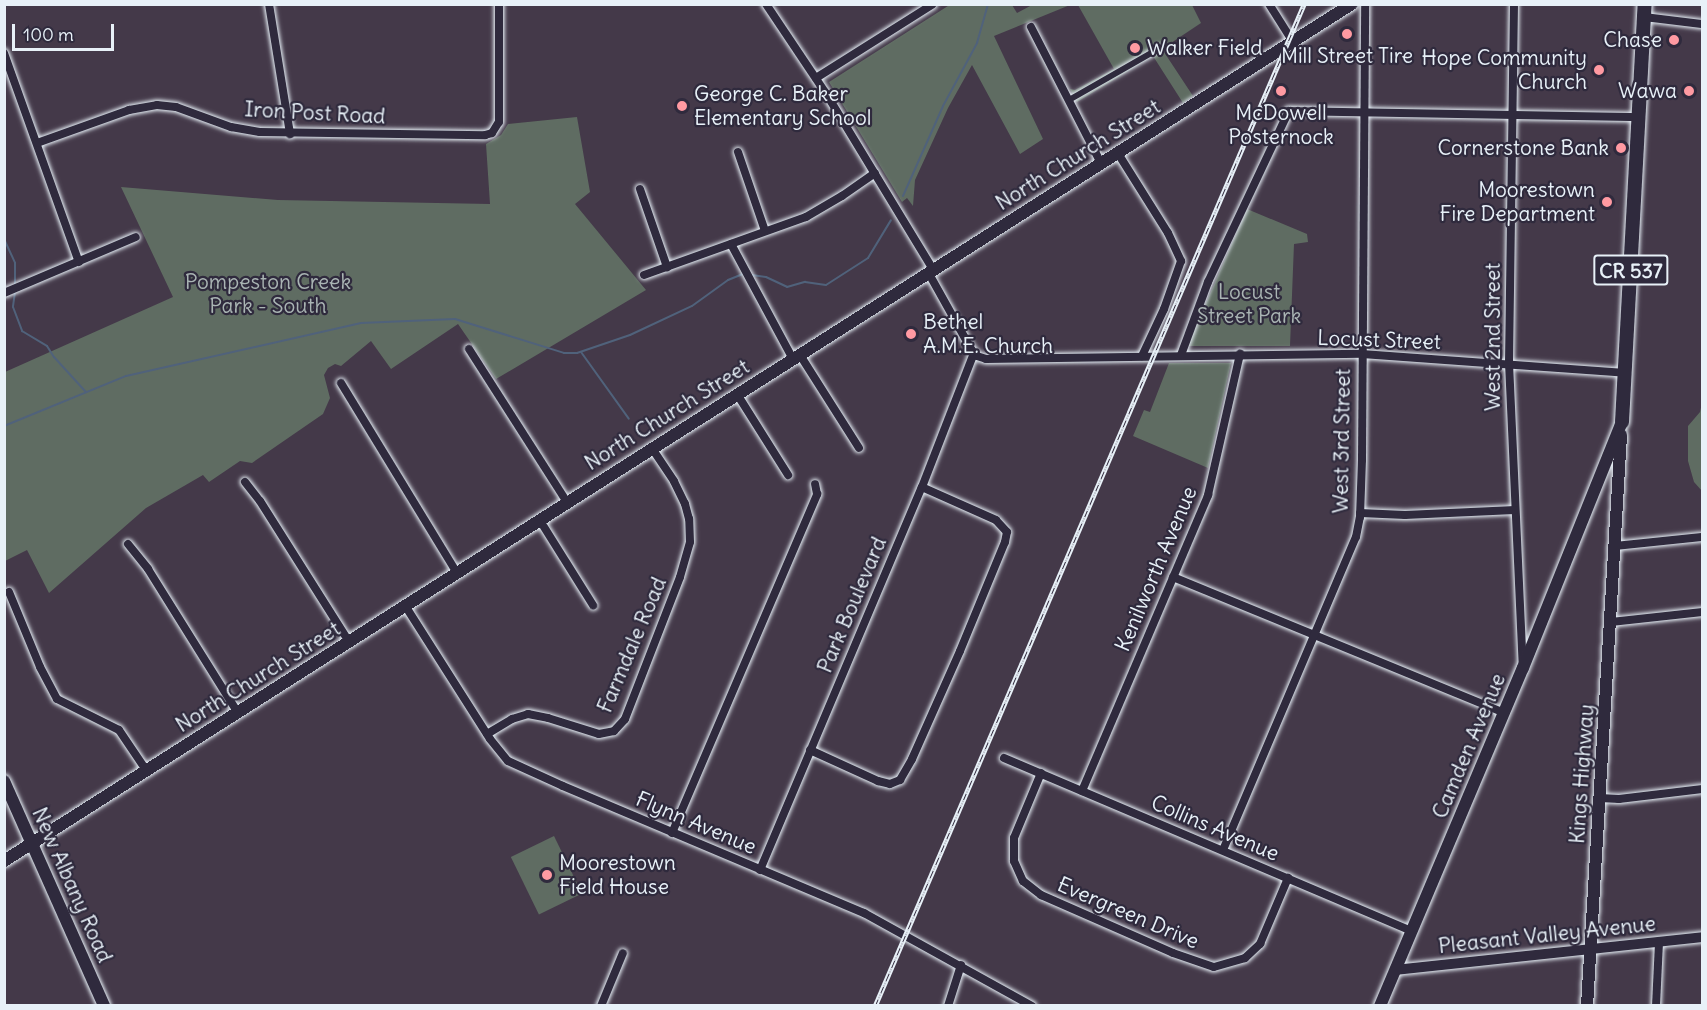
<!DOCTYPE html>
<html>
<head>
<meta charset="utf-8">
<style>
  body { margin:0 }
  #map { position:relative; width:1707px; height:1010px; overflow:hidden; background:#443949; font-family:Delius,sans-serif }
  div>[style] { position:absolute }
  [style*='--x'] { left:calc(var(--x)*1px); top:calc(var(--y)*1px); width:calc(var(--w)*1px); rotate:calc(var(--a)*1deg) }
  .green>* { inset:0; background:#5f6c62; transform-origin:0 0 }
  .stream>* { height:2px; margin:-1px; padding:0 1px; transform-origin:1px; border-radius:1px; background:#50627b }
  .roads { filter:drop-shadow(0 0 2px #e8f1f8) drop-shadow(0 0 2px #e8f1f8) }
  .pedestrian>* { height:6px; margin:-3px; padding:0 3px; transform-origin:3px; border-radius:3px; background:#2f2a3d }
  .minor>* { height:8px; margin:-4px; padding:0 4px; transform-origin:4px; border-radius:4px; background:#2f2a3d }
  .tertiary>* { height:10px; margin:-5px; padding:0 5px; transform-origin:5px; border-radius:5px; background:#2f2a3d }
  .secondary>* { height:12px; margin:-6px; padding:0 6px; transform-origin:6px; border-radius:6px; background:#2f2a3d }
  .primary>* { height:14px; margin:-7px; padding:0 7px; transform-origin:7px; border-radius:7px; background:#2f2a3d }
  .rail>* { height:4.5px; margin-top:-2.25px; transform-origin:0; background:repeating-linear-gradient(90deg,#2f2a3d 0 7px,#e8f1f8 0 14px); box-sizing:border-box; border-block:2px solid #e8f1f8 }
  .dots>* { width:16px; height:16px; translate:-50% -50%; box-sizing:border-box; border:3px solid #2f2a3d; border-radius:50% }
  span { translate:-50% -50%; white-space:nowrap; text-align:center; line-height:1.15; -webkit-text-stroke:4.5px #2f2a3d; paint-order:stroke }
  .shield-label span { padding:2px 4px; background:#2f2a3d; border:2px solid; border-radius:4px; -webkit-text-stroke-width:0 }
  .shield-label { font-size:20px; color:#e8f1f8; font-weight:700 }
  .poi-label { font-size:21px; color:#e8f1f8 }
  .right { translate:-100% -50%; text-align:right }
  .left { translate:0 -50%; text-align:left }
  .street-label { font-size:21px; color:#e8f1f8 }
  .park-label { font-size:21px; color:#aab5b4 }
  .frame { position:absolute; inset:0; border:6px solid #e8f1f8; pointer-events:none }
  .scale { position:absolute; left:12px; top:24px; width:102px; height:27px; box-sizing:border-box; border:3px solid #e8f1f8; border-top:0; padding-left:8px; font-size:18px; line-height:21px; white-space:nowrap; color:#e8f1f8; -webkit-text-stroke:4px #2f2a3d; paint-order:stroke }
</style>
</head>
<body>
<div id="map">
  <div class="green">
    <i style="clip-path:polygon(951px 4px,1012px 5px,1017px 13px,1032px 5px,1070px 5px,994px 36px,1043px 139px,1020px 154px,972px 65px,948px 108px,915px 180px,913px 206px,907px 198px,902px 202px,829px 82px)"></i>
    <i style="clip-path:polygon(1078px 5px,1192px 5px,1201px 23px,1162px 49px,1193px 96px,1183px 103px,1153px 56px,1077px 102px,1070px 89px,1075px 90px,1114px 69px)"></i>
    <i style="clip-path:polygon(577px 117px,590px 192px,575px 204px,646px 290px,496px 379px,458px 324px,391px 369px,371px 341px,341px 366px,335px 364px,328px 368px,324px 375px,330px 398px,323px 414px,252px 463px,240px 461px,209px 482px,203px 475px,146px 508px,49px 593px,27px 550px,5px 561px,5px 372px,173px 297px,121px 187px,278px 200px,490px 204px,486px 144px,501px 135px,508px 124px)"></i>
    <i style="clip-path:polygon(1247px 209px,1307px 234px,1308px 242px,1294px 244px,1290px 346px,1187px 346px)"></i>
    <i style="clip-path:polygon(1169px 363px,1231px 363px,1208px 468px,1133px 436px,1144px 410px,1150px 412px)"></i>
    <i style="clip-path:polygon(1702px 403px,1702px 491px,1694px 482px,1688px 461px,1688px 426px,1700px 412px)"></i>
    <i style="left:554px;top:836px;width:64px;height:48px;rotate:64deg"></i>
  </div>
  <div class="stream">
    <i style="--x:903;--y:196;--w:98;--a:-66"></i>
    <i style="--x:943;--y:106;--w:72;--a:-61.6"></i>
    <i style="--x:977;--y:43;--w:41;--a:-74.2"></i>
    <i style="--x:4;--y:239;--w:26;--a:65"></i>
    <i style="--x:15;--y:263;--w:23;--a:90"></i>
    <i style="--x:752;--y:275;--w:14;--a:8"></i>
    <i style="--x:766;--y:277;--w:23;--a:25"></i>
    <i style="--x:787;--y:287;--w:19;--a:-16"></i>
    <i style="--x:805;--y:282;--w:21;--a:8"></i>
    <i style="--x:826;--y:285;--w:50;--a:-32.7"></i>
    <i style="--x:868;--y:258;--w:44;--a:-58.8"></i>
    <i style="--x:15;--y:292;--w:15;--a:98"></i>
    <i style="--x:13;--y:307;--w:26;--a:69"></i>
    <i style="--x:22;--y:331;--w:29;--a:31"></i>
    <i style="--x:47;--y:346;--w:13;--a:58"></i>
    <i style="--x:54;--y:357;--w:47;--a:47.6"></i>
    <i style="--x:581;--y:352;--w:82;--a:54.4"></i>
    <i style="--x:4;--y:426;--w:132;--a:-22.3"></i>
    <i style="--x:126;--y:376;--w:241;--a:-12.7"></i>
    <i style="--x:361;--y:323;--w:94;--a:-2.4"></i>
    <i style="--x:455;--y:319;--w:114;--a:17.3"></i>
    <i style="--x:564;--y:353;--w:13;--a:0"></i>
    <i style="--x:577;--y:353;--w:56;--a:-18.8"></i>
    <i style="--x:630;--y:335;--w:68;--a:-25.1"></i>
    <i style="--x:692;--y:306;--w:44;--a:-35.8"></i>
    <i style="--x:728;--y:280;--w:16;--a:-22"></i>
  </div>
  <div class="roads">
    <div class="pedestrian">
      <i style="--x:1069;--y:100;--w:105;--a:-29.7"></i>
    </div>
    <div class="minor">
      <i style="--x:269;--y:4;--w:132;--a:80.8"></i>
      <i style="--x:766;--y:4;--w:110;--a:56.2"></i>
      <i style="--x:827;--y:95;--w:204;--a:58.7"></i>
      <i style="--x:1269;--y:4;--w:45;--a:57.7"></i>
      <i style="--x:1514;--y:4;--w:359;--a:90.8"></i>
      <i style="--x:1509;--y:363;--w:304;--a:87.4"></i>
      <i style="--x:1644;--y:17;--w:58;--a:6.9"></i>
      <i style="--x:1031;--y:27;--w:155;--a:62.8"></i>
      <i style="--x:4;--y:53;--w:222;--a:70.3"></i>
      <i style="--x:816;--y:78;--w:138;--a:-32.3"></i>
      <i style="--x:37;--y:143;--w:98;--a:-19.7"></i>
      <i style="--x:129;--y:110;--w:28;--a:-10"></i>
      <i style="--x:157;--y:105;--w:19;--a:6"></i>
      <i style="--x:176;--y:107;--w:59;--a:20"></i>
      <i style="--x:231;--y:127;--w:29;--a:10"></i>
      <i style="--x:260;--y:132;--w:225;--a:0.8"></i>
      <i style="--x:485;--y:135;--w:7;--a:-16"></i>
      <i style="--x:492;--y:133;--w:13;--a:-58"></i>
      <i style="--x:499;--y:122;--w:118;--a:-90"></i>
      <i style="--x:738;--y:152;--w:83;--a:71.1"></i>
      <i style="--x:1119;--y:155;--w:92;--a:57.9"></i>
      <i style="--x:1168;--y:233;--w:31;--a:65"></i>
      <i style="--x:1181;--y:261;--w:51;--a:109.5"></i>
      <i style="--x:1164;--y:309;--w:52;--a:115.1"></i>
      <i style="--x:640;--y:189;--w:83;--a:70.9"></i>
      <i style="--x:731;--y:244;--w:131;--a:61.7"></i>
      <i style="--x:928;--y:272;--w:88;--a:60.8"></i>
      <i style="--x:971;--y:349;--w:9;--a:49"></i>
      <i style="--x:977;--y:356;--w:9;--a:18"></i>
      <i style="--x:986;--y:359;--w:376;--a:-0.8"></i>
      <i style="--x:1362;--y:354;--w:264;--a:4.1"></i>
      <i style="--x:644;--y:275;--w:172;--a:-19.7"></i>
      <i style="--x:806;--y:217;--w:42;--a:-30.3"></i>
      <i style="--x:842;--y:196;--w:40;--a:-34.9"></i>
      <i style="--x:4;--y:293;--w:143;--a:-23"></i>
      <i style="--x:469;--y:349;--w:182;--a:57.4"></i>
      <i style="--x:800;--y:355;--w:110;--a:57.6"></i>
      <i style="--x:1181;--y:355;--w:78;--a:-69.7"></i>
      <i style="--x:1208;--y:282;--w:189;--a:-64.7"></i>
      <i style="--x:1289;--y:111;--w:351;--a:1"></i>
      <i style="--x:341;--y:383;--w:223;--a:58.6"></i>
      <i style="--x:737;--y:394;--w:96;--a:57.8"></i>
      <i style="--x:245;--y:482;--w:24;--a:52"></i>
      <i style="--x:260;--y:501;--w:167;--a:57.7"></i>
      <i style="--x:1360;--y:513;--w:45;--a:2.5"></i>
      <i style="--x:1405;--y:515;--w:110;--a:-2.6"></i>
      <i style="--x:539;--y:519;--w:102;--a:57.9"></i>
      <i style="--x:128;--y:544;--w:32;--a:51"></i>
      <i style="--x:148;--y:569;--w:170;--a:58"></i>
      <i style="--x:1615;--y:546;--w:87;--a:-5.9"></i>
      <i style="--x:1173;--y:577;--w:358;--a:22.3"></i>
      <i style="--x:9;--y:592;--w:81;--a:67.5"></i>
      <i style="--x:40;--y:667;--w:36;--a:62"></i>
      <i style="--x:57;--y:699;--w:69;--a:26.6"></i>
      <i style="--x:119;--y:730;--w:48;--a:56"></i>
      <i style="--x:406;--y:607;--w:156;--a:57.5"></i>
      <i style="--x:490;--y:739;--w:28;--a:51"></i>
      <i style="--x:508;--y:761;--w:60;--a:24.4"></i>
      <i style="--x:563;--y:786;--w:327;--a:22.9"></i>
      <i style="--x:864;--y:913;--w:192;--a:29"></i>
      <i style="--x:1611;--y:622;--w:92;--a:-6.3"></i>
      <i style="--x:487;--y:734;--w:29;--a:-31"></i>
      <i style="--x:512;--y:719;--w:17;--a:-17"></i>
      <i style="--x:528;--y:714;--w:20;--a:11"></i>
      <i style="--x:548;--y:718;--w:53;--a:17.4"></i>
      <i style="--x:599;--y:734;--w:15;--a:-11"></i>
      <i style="--x:614;--y:731;--w:16;--a:-47"></i>
      <i style="--x:625;--y:719;--w:152;--a:-68.8"></i>
      <i style="--x:680;--y:577;--w:36;--a:-74"></i>
      <i style="--x:690;--y:542;--w:23;--a:-92"></i>
      <i style="--x:689;--y:519;--w:16;--a:-105"></i>
      <i style="--x:685;--y:504;--w:25;--a:-116"></i>
      <i style="--x:674;--y:481;--w:40;--a:-124"></i>
      <i style="--x:810;--y:750;--w:75;--a:24.5"></i>
      <i style="--x:878;--y:781;--w:12;--a:14"></i>
      <i style="--x:890;--y:784;--w:11;--a:-22"></i>
      <i style="--x:900;--y:780;--w:24;--a:-60"></i>
      <i style="--x:912;--y:759;--w:118;--a:-66"></i>
      <i style="--x:960;--y:651;--w:118;--a:-67.6"></i>
      <i style="--x:1005;--y:542;--w:10;--a:-79"></i>
      <i style="--x:1007;--y:532;--w:16;--a:-133"></i>
      <i style="--x:996;--y:520;--w:81;--a:-156"></i>
      <i style="--x:1004;--y:758;--w:443;--a:23"></i>
      <i style="--x:1041;--y:773;--w:70;--a:112.6"></i>
      <i style="--x:1014;--y:838;--w:23;--a:90"></i>
      <i style="--x:1014;--y:861;--w:22;--a:66"></i>
      <i style="--x:1023;--y:881;--w:23;--a:38"></i>
      <i style="--x:1041;--y:895;--w:144;--a:23.7"></i>
      <i style="--x:1173;--y:953;--w:43;--a:18.9"></i>
      <i style="--x:1214;--y:967;--w:32;--a:-16"></i>
      <i style="--x:1245;--y:958;--w:21;--a:-43"></i>
      <i style="--x:1260;--y:944;--w:72;--a:-67"></i>
      <i style="--x:1082;--y:791;--w:322;--a:-66.9"></i>
      <i style="--x:1208;--y:495;--w:145;--a:-77.2"></i>
      <i style="--x:1600;--y:798;--w:19;--a:3"></i>
      <i style="--x:1619;--y:799;--w:84;--a:-6.9"></i>
      <i style="--x:672;--y:833;--w:369;--a:-66.8"></i>
      <i style="--x:817;--y:494;--w:10;--a:-101"></i>
      <i style="--x:1223;--y:850;--w:340;--a:-67"></i>
      <i style="--x:1356;--y:537;--w:20;--a:-79"></i>
      <i style="--x:1360;--y:517;--w:57;--a:-88"></i>
      <i style="--x:1362;--y:460;--w:456;--a:-89.6"></i>
      <i style="--x:760;--y:870;--w:416;--a:-67.1"></i>
      <i style="--x:922;--y:487;--w:144;--a:-68.8"></i>
      <i style="--x:601;--y:1006;--w:57;--a:-67.5"></i>
      <i style="--x:948;--y:1006;--w:43;--a:-72.4"></i>
      <i style="--x:1656;--y:1006;--w:64;--a:-87.3"></i>
    </div>
    <div class="tertiary">
      <i style="--x:1395;--y:970;--w:309;--a:-6.1"></i>
    </div>
    <div class="secondary">
      <i style="--x:4;--y:781;--w:246;--a:66"></i>
      <i style="--x:4;--y:861;--w:1597;--a:-32.45"></i>
      <i style="--x:1380;--y:1006;--w:367;--a:-67.1"></i>
      <i style="--x:1523;--y:668;--w:265;--a:-68.1"></i>
      <i style="--x:1587;--y:1006;--w:572;--a:-86.59"></i>
    </div>
    <div class="primary">
      <i style="--x:1622;--y:422;--w:419;--a:-86.9"></i>
    </div>
  </div>
  <div class="rail">
    <i style="--x:875;--y:1006;--w:1090;--a:-66.82"></i>
  </div>
  <div class="dots">
    <i style="left:1347px;top:34px;background:#ff9aa2"></i>
    <i style="left:1674px;top:40px;background:#ff9aa2"></i>
    <i style="left:1135px;top:48px;background:#ff9aa2"></i>
    <i style="left:1599px;top:70px;background:#ff9aa2"></i>
    <i style="left:1281px;top:91px;background:#ff9aa2"></i>
    <i style="left:1689px;top:91px;background:#ff9aa2"></i>
    <i style="left:682px;top:106px;background:#ff9aa2"></i>
    <i style="left:1621px;top:148px;background:#ff9aa2"></i>
    <i style="left:1607px;top:202px;background:#ff9aa2"></i>
    <i style="left:911px;top:334px;background:#ff9aa2"></i>
    <i style="left:547px;top:875px;background:#ff9aa2"></i>
  </div>
  <div class="shield-label">
    <span style="left:1631px;top:270px">CR 537</span>
  </div>
  <div class="poi-label">
    <span class="right" style="left:1662px;top:40px">Chase</span>
    <span class="left" style="left:1147px;top:48px">Walker Field</span>
    <span style="left:1347px;top:56px">Mill Street Tire</span>
    <span class="right" style="left:1587px;top:70px">Hope Community<br>Church</span>
    <span class="right" style="left:1677px;top:91px">Wawa</span>
    <span class="left" style="left:694px;top:106px">George C. Baker<br>Elementary School</span>
    <span style="left:1281px;top:125px">McDowell<br>Posternock</span>
    <span class="right" style="left:1609px;top:148px">Cornerstone Bank</span>
    <span class="right" style="left:1595px;top:202px">Moorestown<br>Fire Department</span>
    <span class="left" style="left:923px;top:334px">Bethel<br>A.M.E. Church</span>
    <span class="left" style="left:559px;top:875px">Moorestown<br>Field House</span>
  </div>
  <div class="street-label">
    <span style="left:315px;top:113px;rotate:3deg">Iron Post Road</span>
    <span style="left:1078px;top:155px;rotate:-32deg">North Church Street</span>
    <span style="left:1493px;top:337px;rotate:-90deg">West 2nd Street</span>
    <span style="left:1379px;top:340px;rotate:2deg">Locust Street</span>
    <span style="left:667px;top:415px;rotate:-32deg">North Church Street</span>
    <span style="left:1342px;top:441px;rotate:-89deg">West 3rd Street</span>
    <span style="left:1156px;top:569px;rotate:-67deg">Kenilworth Avenue</span>
    <span style="left:852px;top:605px;rotate:-67deg">Park Boulevard</span>
    <span style="left:632px;top:645px;rotate:-67deg">Farmdale Road</span>
    <span style="left:258px;top:677px;rotate:-32deg">North Church Street</span>
    <span style="left:1469px;top:746px;rotate:-67deg">Camden Avenue</span>
    <span style="left:1582px;top:774px;rotate:-86deg">Kings Highway</span>
    <span style="left:696px;top:823px;rotate:23deg">Flynn Avenue</span>
    <span style="left:1215px;top:828px;rotate:23deg">Collins Avenue</span>
    <span style="left:72px;top:885px;rotate:66deg">New Albany Road</span>
    <span style="left:1128px;top:913px;rotate:23deg">Evergreen Drive</span>
    <span style="left:1547px;top:935px;rotate:-6deg">Pleasant Valley Avenue</span>
  </div>
  <div class="park-label">
    <span style="left:268px;top:294px">Pompeston Creek<br>Park - South</span>
    <span style="left:1249px;top:304px">Locust<br>Street Park</span>
  </div>
  <div class="frame"></div>
  <div class="scale">100 m</div>
</div>
</body>
</html>
